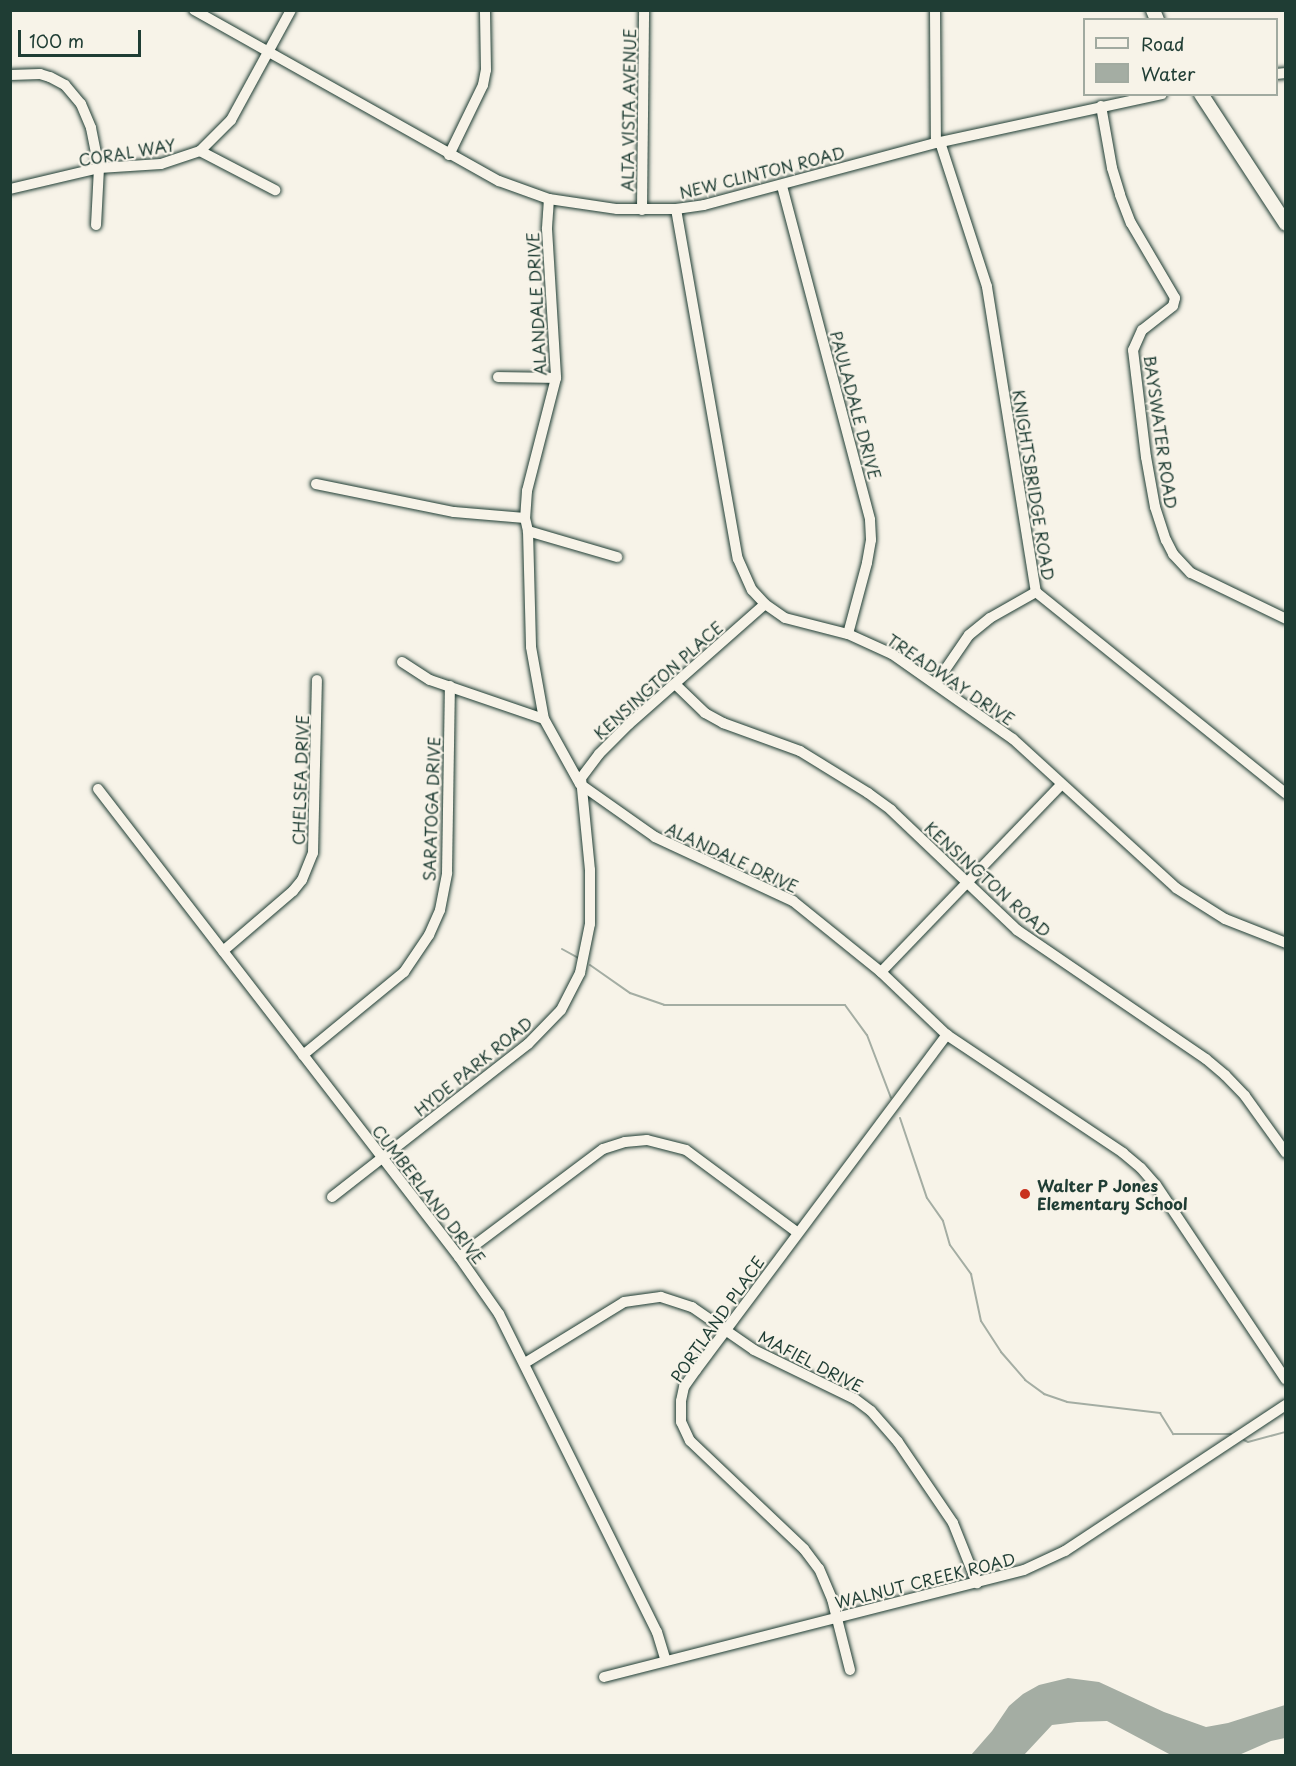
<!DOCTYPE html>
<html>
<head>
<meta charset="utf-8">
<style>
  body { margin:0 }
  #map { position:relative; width:1296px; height:1766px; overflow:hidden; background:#f7f3e8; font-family:"Playpen Sans",sans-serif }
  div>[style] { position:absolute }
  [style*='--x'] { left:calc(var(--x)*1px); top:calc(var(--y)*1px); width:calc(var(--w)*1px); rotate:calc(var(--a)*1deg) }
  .water>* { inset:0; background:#a4ada3 }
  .stream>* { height:2px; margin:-1px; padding:0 1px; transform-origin:1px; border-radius:1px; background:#a4ada3 }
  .roads { filter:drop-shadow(0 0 2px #1f3d34) drop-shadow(0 0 2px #1f3d34) }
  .minor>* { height:10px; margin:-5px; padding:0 5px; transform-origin:5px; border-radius:5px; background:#f7f3e8 }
  .major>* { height:14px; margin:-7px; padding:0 7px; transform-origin:7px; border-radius:7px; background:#f7f3e8 }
  .dots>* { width:16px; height:16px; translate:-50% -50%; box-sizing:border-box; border:3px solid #f7f3e8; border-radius:50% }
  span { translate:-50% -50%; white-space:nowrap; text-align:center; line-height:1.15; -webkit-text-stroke:4.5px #f7f3e8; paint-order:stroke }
  .street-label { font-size:16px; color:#1f3d34 }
  .poi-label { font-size:16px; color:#1f3d34; font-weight:700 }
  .left { translate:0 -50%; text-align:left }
  .frame { position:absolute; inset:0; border:12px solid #1f3d34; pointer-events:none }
  .legend { position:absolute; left:1083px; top:18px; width:195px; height:78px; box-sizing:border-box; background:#f7f3e8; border:2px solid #a1aaa0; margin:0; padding:8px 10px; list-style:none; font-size:18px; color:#1f3d34 }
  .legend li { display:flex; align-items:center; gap:12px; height:30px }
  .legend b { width:30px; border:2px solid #a1aaa0 }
  .scale { position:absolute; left:18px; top:30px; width:123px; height:27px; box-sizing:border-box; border:3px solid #1f3d34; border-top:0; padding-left:8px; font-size:18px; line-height:21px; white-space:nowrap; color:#1f3d34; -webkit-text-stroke:4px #f7f3e8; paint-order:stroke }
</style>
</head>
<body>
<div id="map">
  <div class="water">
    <i style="clip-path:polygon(1068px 1678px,1099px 1682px,1164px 1712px,1206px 1727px,1228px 1723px,1285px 1705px,1285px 1738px,1271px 1741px,1239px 1755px,1171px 1755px,1107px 1721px,1077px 1722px,1052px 1725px,1024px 1755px,971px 1755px,992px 1731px,1009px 1706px,1023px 1694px,1039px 1685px)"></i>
  </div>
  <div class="stream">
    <i style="--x:562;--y:949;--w:18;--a:29"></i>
    <i style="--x:590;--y:965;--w:49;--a:35"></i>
    <i style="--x:630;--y:993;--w:36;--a:19"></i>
    <i style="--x:664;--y:1005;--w:181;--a:0"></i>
    <i style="--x:845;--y:1005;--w:37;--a:54"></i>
    <i style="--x:867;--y:1035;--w:67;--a:69.1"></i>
    <i style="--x:900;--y:1118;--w:84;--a:71.4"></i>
    <i style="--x:927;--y:1198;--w:28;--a:55"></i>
    <i style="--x:943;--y:1221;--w:25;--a:74"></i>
    <i style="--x:950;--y:1245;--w:36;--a:54"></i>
    <i style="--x:971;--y:1274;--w:48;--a:78"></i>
    <i style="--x:981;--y:1321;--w:37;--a:57"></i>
    <i style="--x:1001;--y:1352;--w:37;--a:49"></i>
    <i style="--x:1025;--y:1380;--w:24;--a:36"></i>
    <i style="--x:1044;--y:1394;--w:24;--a:19"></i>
    <i style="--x:1067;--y:1402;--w:94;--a:6.7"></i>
    <i style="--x:1160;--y:1413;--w:25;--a:58"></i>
    <i style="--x:1173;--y:1434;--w:58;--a:0"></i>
    <i style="--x:1244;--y:1440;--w:4;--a:27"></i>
    <i style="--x:1248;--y:1442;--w:39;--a:-15"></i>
  </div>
  <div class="roads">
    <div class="minor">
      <i style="--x:194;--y:10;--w:350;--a:29.3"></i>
      <i style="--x:499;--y:181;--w:53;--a:19.8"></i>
      <i style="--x:549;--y:199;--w:69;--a:8.4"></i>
      <i style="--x:617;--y:209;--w:59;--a:0"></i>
      <i style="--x:676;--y:209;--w:28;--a:-8"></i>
      <i style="--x:704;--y:205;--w:240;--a:-15"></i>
      <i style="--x:936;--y:143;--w:231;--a:-12.2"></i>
      <i style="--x:935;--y:10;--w:133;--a:89.6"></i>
      <i style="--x:1276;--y:74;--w:10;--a:-6"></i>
      <i style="--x:10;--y:75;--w:30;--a:-2"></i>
      <i style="--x:40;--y:74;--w:10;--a:17"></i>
      <i style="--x:50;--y:77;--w:17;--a:28"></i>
      <i style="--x:65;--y:85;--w:25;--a:50"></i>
      <i style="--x:81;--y:104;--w:26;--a:67"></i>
      <i style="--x:91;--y:128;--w:41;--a:78.7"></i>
      <i style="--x:99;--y:168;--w:57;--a:93"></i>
      <i style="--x:1101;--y:106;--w:63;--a:79.9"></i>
      <i style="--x:1112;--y:168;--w:28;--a:73"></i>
      <i style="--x:1120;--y:195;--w:30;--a:69"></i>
      <i style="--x:1131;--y:223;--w:87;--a:59.6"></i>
      <i style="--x:1175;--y:298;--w:8;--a:104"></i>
      <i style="--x:1173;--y:306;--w:39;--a:142"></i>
      <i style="--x:1142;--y:330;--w:22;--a:114"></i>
      <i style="--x:1133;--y:350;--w:108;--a:83.1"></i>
      <i style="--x:1146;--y:457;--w:51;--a:79.8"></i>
      <i style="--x:1155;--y:507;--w:35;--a:72"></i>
      <i style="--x:1166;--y:540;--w:16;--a:63"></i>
      <i style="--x:1173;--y:554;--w:26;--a:47"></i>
      <i style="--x:1191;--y:573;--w:106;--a:25.8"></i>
      <i style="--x:940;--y:142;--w:152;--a:72"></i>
      <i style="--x:987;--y:287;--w:309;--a:80.9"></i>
      <i style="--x:1036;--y:592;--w:321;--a:38.9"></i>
      <i style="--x:200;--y:151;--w:85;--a:27.5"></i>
      <i style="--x:449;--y:155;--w:78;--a:-64.1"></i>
      <i style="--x:483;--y:85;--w:15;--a:-79"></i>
      <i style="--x:486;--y:70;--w:60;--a:-91"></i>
      <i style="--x:782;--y:186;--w:345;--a:75.2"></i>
      <i style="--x:870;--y:520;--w:20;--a:87"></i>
      <i style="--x:871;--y:540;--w:23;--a:100"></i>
      <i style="--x:867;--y:563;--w:73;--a:105"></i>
      <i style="--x:10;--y:189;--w:91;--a:-13.3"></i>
      <i style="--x:99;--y:168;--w:62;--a:-3.7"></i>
      <i style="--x:161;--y:164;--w:41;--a:-18.4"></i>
      <i style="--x:200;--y:151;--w:44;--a:-45"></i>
      <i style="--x:231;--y:120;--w:125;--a:-61.4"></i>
      <i style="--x:549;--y:199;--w:30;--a:94"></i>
      <i style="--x:547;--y:229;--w:149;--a:86.5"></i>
      <i style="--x:556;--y:378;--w:117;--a:104.4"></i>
      <i style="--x:527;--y:491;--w:27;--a:94"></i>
      <i style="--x:525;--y:518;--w:13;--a:77"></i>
      <i style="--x:528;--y:531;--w:116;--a:88.5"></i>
      <i style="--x:531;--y:647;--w:73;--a:79.8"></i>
      <i style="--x:544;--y:719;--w:74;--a:61"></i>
      <i style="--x:580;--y:784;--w:92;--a:35.2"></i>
      <i style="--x:655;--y:837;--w:152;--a:24.9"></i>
      <i style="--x:793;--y:901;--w:113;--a:38.9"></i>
      <i style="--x:881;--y:972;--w:91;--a:43.7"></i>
      <i style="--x:947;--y:1035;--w:212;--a:33.8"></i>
      <i style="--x:1123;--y:1153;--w:23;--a:40"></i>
      <i style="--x:1141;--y:1168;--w:23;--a:49"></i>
      <i style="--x:1156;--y:1185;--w:234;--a:56.3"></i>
      <i style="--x:676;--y:209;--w:355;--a:80"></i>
      <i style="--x:738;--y:559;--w:34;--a:66"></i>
      <i style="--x:752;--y:590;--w:19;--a:47"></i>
      <i style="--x:765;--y:604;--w:24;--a:35"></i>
      <i style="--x:785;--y:618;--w:65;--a:14.3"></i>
      <i style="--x:848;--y:634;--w:48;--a:24.4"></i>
      <i style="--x:892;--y:654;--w:148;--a:35.1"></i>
      <i style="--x:1013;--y:739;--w:221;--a:42.4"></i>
      <i style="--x:1176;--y:888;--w:58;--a:32.3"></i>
      <i style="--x:1225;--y:919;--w:66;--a:21.5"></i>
      <i style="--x:642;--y:210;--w:200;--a:-89.4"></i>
      <i style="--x:498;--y:377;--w:58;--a:1"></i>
      <i style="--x:316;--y:484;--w:141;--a:11.5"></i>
      <i style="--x:454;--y:512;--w:71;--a:4.8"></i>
      <i style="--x:528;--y:531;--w:93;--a:16.3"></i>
      <i style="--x:402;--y:662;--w:33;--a:33"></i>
      <i style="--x:430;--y:680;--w:120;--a:18.9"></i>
      <i style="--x:936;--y:683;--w:58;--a:-55.5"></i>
      <i style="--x:969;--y:635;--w:27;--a:-39"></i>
      <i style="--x:990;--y:618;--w:53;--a:-29.5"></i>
      <i style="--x:675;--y:684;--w:42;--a:44"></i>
      <i style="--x:705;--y:713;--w:21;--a:29"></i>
      <i style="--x:723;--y:723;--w:82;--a:20"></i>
      <i style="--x:800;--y:751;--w:80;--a:31.7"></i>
      <i style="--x:868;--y:793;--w:29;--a:36"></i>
      <i style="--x:891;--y:810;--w:174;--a:43.6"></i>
      <i style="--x:1017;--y:930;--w:229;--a:34.3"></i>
      <i style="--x:1206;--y:1059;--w:25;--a:40"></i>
      <i style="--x:1225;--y:1075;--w:29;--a:46"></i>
      <i style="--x:1245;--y:1096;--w:70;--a:54.3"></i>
      <i style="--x:98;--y:789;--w:591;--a:52.35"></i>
      <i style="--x:459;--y:1257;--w:70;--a:54.9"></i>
      <i style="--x:499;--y:1314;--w:355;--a:63.6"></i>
      <i style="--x:657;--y:1632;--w:30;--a:73"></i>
      <i style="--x:223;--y:951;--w:92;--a:-40.6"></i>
      <i style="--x:293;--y:891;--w:14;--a:-51"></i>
      <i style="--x:302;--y:880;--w:29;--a:-68"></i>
      <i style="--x:313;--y:853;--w:173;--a:-88.7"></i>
      <i style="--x:881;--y:972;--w:260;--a:-46.1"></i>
      <i style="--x:303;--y:1055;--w:131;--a:-39.4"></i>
      <i style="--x:404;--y:972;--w:45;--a:-56"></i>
      <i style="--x:429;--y:935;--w:27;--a:-66"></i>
      <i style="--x:440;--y:910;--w:38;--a:-79"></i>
      <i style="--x:447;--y:873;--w:187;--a:-89.1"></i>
      <i style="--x:332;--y:1197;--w:249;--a:-38"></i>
      <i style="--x:528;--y:1044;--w:47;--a:-45.9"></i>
      <i style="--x:561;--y:1010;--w:42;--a:-62.8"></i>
      <i style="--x:580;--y:973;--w:50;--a:-78.5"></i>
      <i style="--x:590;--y:924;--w:54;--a:-90"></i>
      <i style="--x:590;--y:870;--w:92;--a:-95.6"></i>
      <i style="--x:581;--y:778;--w:30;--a:-53"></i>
      <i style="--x:599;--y:754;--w:42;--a:-45"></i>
      <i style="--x:629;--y:724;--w:181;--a:-41.4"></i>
      <i style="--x:459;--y:1257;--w:180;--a:-36.9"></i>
      <i style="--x:603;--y:1149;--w:23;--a:-18"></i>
      <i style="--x:625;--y:1142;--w:22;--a:-5"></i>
      <i style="--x:647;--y:1140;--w:40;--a:14.4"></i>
      <i style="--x:686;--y:1150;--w:139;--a:36.5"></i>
      <i style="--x:525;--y:1363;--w:116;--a:-31.6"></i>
      <i style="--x:624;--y:1302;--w:37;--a:-8"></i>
      <i style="--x:661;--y:1297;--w:33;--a:18"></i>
      <i style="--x:692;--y:1307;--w:75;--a:34.7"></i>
      <i style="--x:754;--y:1350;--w:112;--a:25.9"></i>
      <i style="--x:855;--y:1399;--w:20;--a:37"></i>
      <i style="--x:871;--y:1411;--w:41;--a:48.9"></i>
      <i style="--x:898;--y:1442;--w:98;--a:55.8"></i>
      <i style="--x:953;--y:1523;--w:65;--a:68.2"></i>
      <i style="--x:850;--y:1670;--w:73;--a:-104.2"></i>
      <i style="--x:832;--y:1599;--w:33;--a:-113"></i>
      <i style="--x:819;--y:1569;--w:25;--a:-127"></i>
      <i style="--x:804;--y:1549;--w:157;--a:-136.5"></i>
      <i style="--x:690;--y:1441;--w:21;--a:-115"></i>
      <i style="--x:681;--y:1422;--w:21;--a:-90"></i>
      <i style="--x:681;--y:1401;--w:14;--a:-78"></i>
      <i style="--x:684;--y:1387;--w:21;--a:-55"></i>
      <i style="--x:696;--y:1370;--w:419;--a:-53.2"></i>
      <i style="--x:604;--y:1677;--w:433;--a:-14.3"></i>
      <i style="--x:1024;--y:1570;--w:45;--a:-24.9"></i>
      <i style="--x:1065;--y:1551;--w:265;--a:-33.5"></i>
    </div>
    <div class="major">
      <i style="--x:1153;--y:10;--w:11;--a:68"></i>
      <i style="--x:1201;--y:94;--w:155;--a:56.8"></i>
    </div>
  </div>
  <div class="dots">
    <i style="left:1025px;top:1194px;background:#c8321e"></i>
  </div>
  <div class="street-label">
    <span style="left:628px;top:110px;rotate:-89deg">ALTA VISTA AVENUE</span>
    <span style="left:127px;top:152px;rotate:-9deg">CORAL WAY</span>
    <span style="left:762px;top:172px;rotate:-14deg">NEW CLINTON ROAD</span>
    <span style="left:536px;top:304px;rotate:-93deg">ALANDALE DRIVE</span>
    <span style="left:856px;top:405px;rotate:75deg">PAULADALE DRIVE</span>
    <span style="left:1161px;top:432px;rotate:82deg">BAYSWATER ROAD</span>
    <span style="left:1034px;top:485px;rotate:81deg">KNIGHTSBRIDGE ROAD</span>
    <span style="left:951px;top:679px;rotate:34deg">TREADWAY DRIVE</span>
    <span style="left:658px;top:680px;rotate:-42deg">KENSINGTON PLACE</span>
    <span style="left:300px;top:780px;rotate:-88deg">CHELSEA DRIVE</span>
    <span style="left:431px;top:809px;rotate:-88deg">SARATOGA DRIVE</span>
    <span style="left:732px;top:857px;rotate:25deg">ALANDALE DRIVE</span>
    <span style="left:988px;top:879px;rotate:42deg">KENSINGTON ROAD</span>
    <span style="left:473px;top:1066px;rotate:-39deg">HYDE PARK ROAD</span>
    <span style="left:429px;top:1194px;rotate:52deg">CUMBERLAND DRIVE</span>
    <span style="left:717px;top:1319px;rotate:-55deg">PORTLAND PLACE</span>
    <span style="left:811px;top:1361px;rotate:27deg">MAFIEL DRIVE</span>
    <span style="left:925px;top:1580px;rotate:-14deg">WALNUT CREEK ROAD</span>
  </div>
  <div class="poi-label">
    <span class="left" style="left:1037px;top:1194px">Walter P Jones<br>Elementary School</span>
  </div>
  <div class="frame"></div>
  <ul class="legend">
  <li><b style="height:8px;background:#f7f3e8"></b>Road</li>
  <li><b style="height:16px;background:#a4ada3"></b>Water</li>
  </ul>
  <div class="scale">100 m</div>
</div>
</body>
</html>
